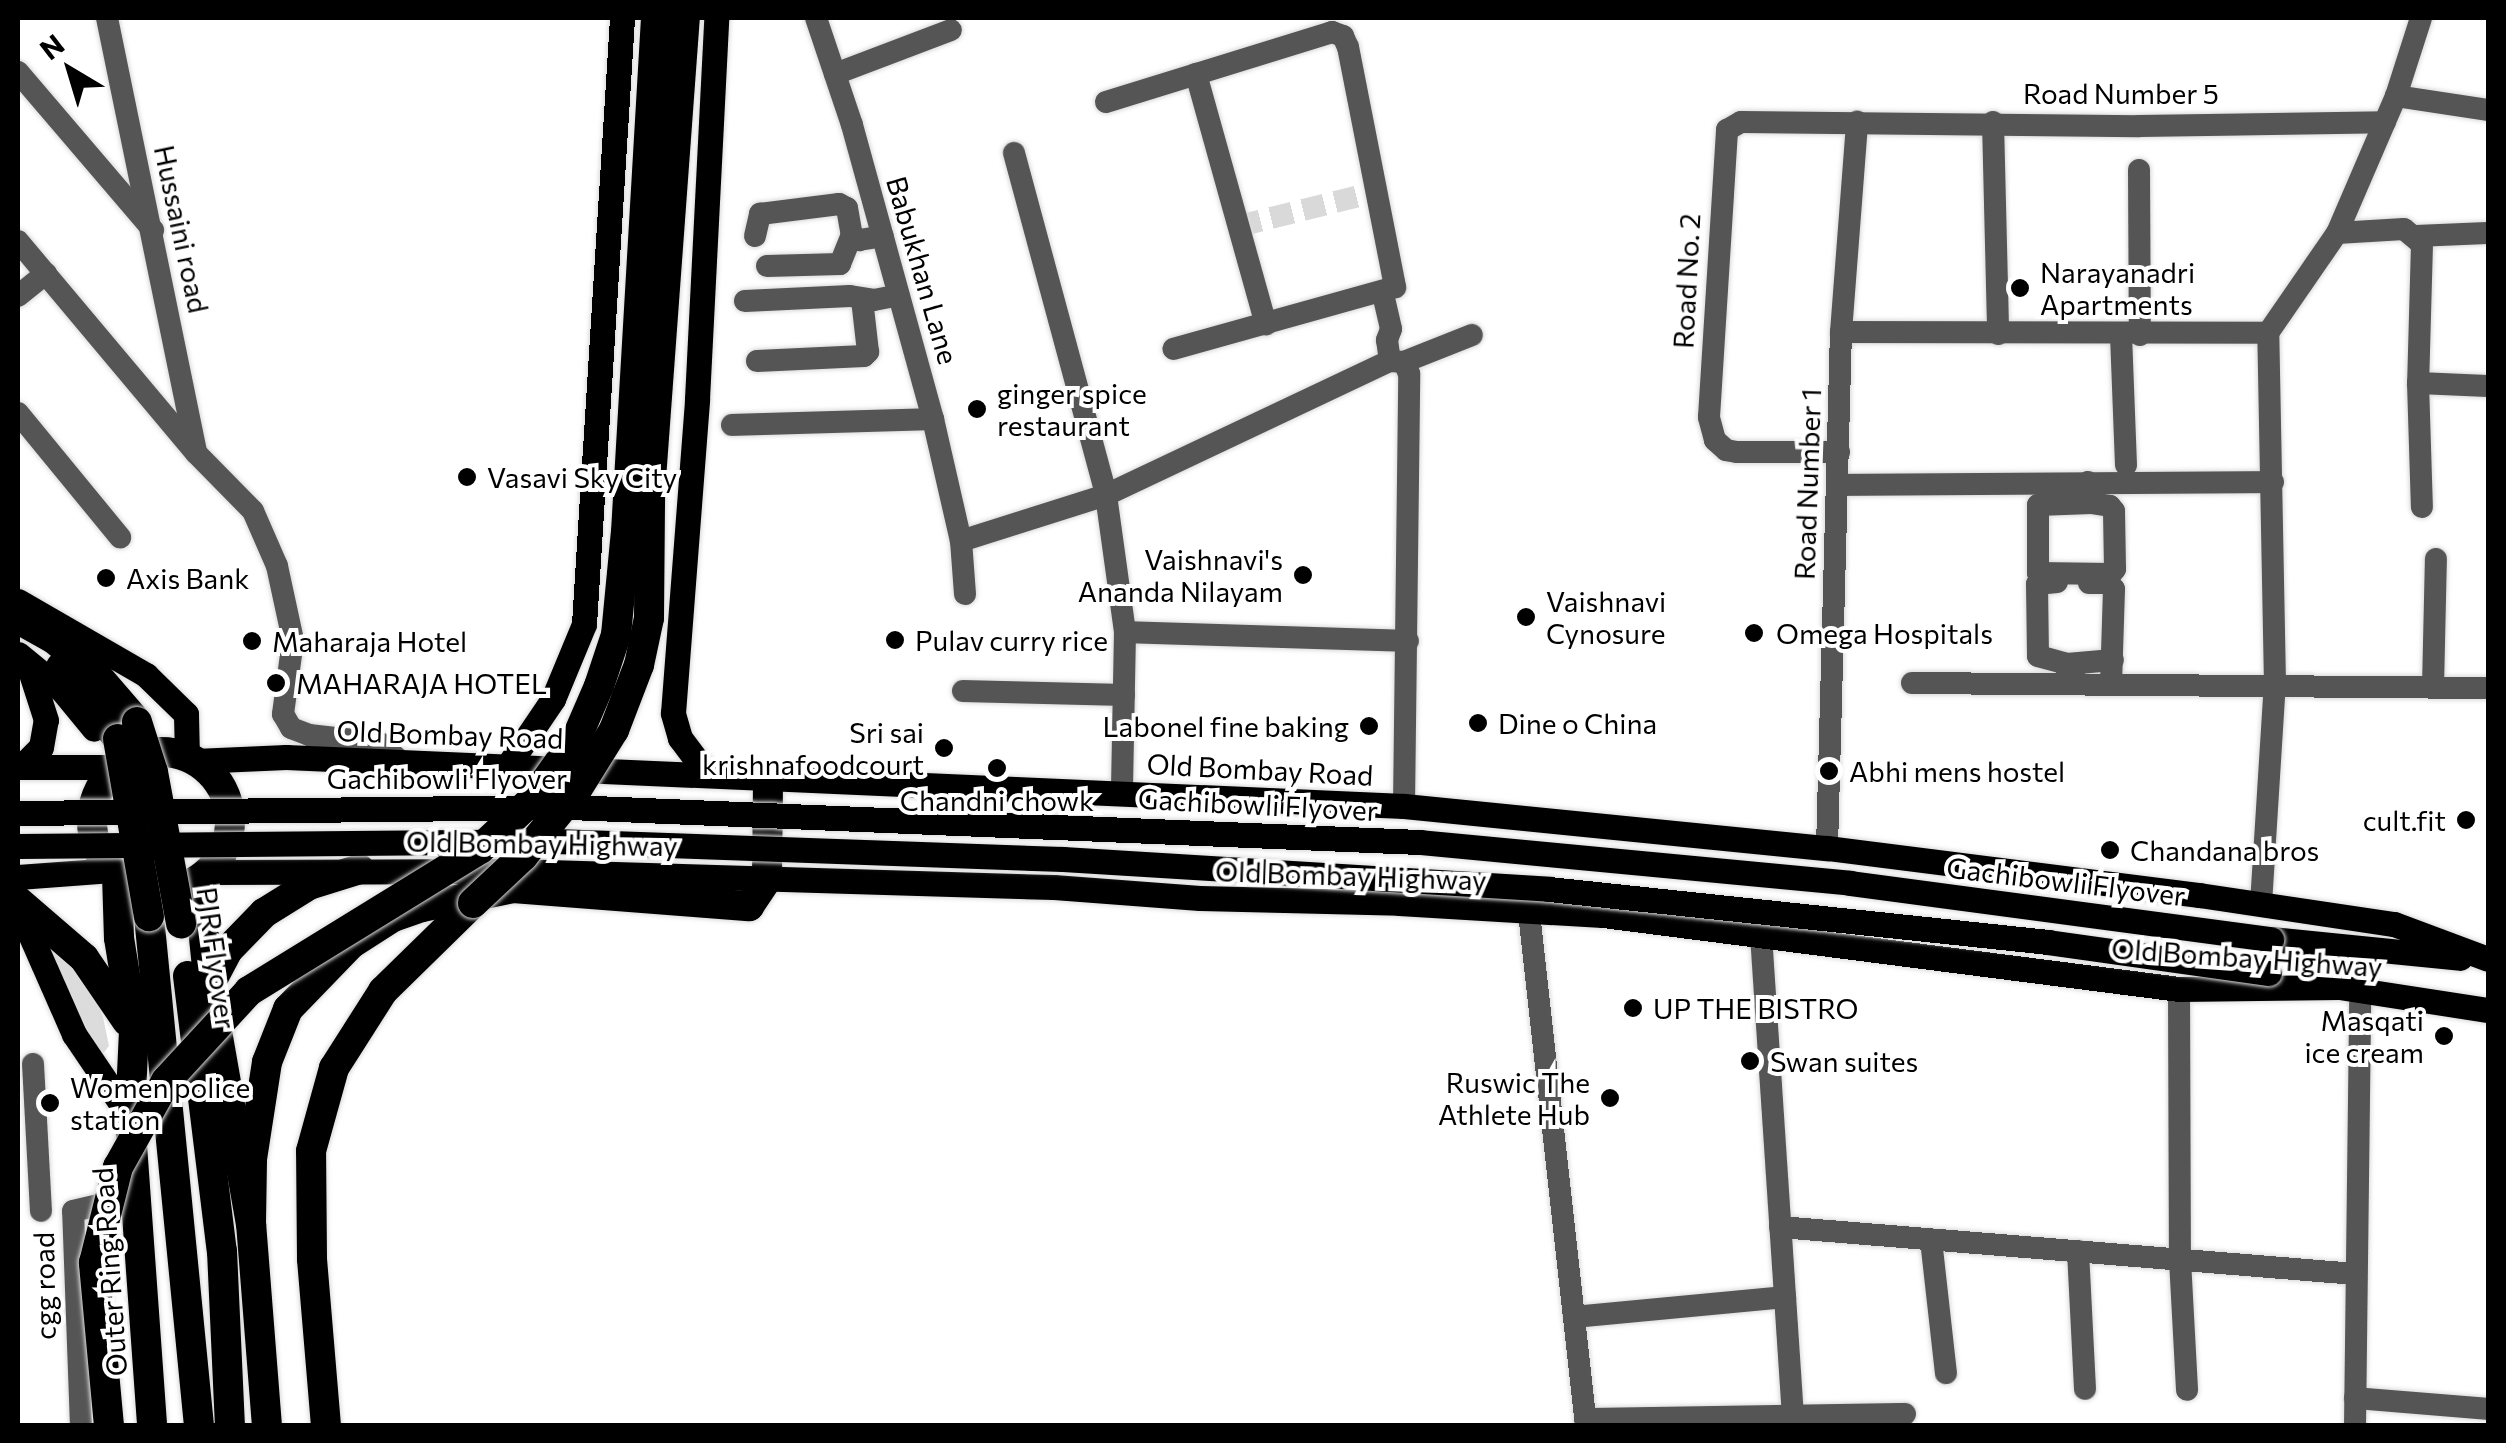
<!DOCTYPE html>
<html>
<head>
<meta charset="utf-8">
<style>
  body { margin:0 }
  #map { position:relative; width:2506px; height:1443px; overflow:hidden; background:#fff; font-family:Commissioner,sans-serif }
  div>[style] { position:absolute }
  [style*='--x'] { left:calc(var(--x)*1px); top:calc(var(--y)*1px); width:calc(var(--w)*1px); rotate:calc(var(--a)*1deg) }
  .green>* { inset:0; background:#dcdcdc }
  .minor-tunnel>* { height:22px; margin-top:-11px; transform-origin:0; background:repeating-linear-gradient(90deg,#d9d9d9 0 22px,transparent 0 33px) }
  .roads { filter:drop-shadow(0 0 2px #dbdbdb) drop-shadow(0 0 2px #dbdbdb) }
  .minor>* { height:22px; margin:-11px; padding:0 11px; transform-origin:11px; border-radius:11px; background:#555 }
  .major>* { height:25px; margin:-12.5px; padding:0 12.5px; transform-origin:12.5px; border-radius:12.5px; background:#000 }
  .highway>* { height:30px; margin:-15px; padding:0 15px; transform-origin:15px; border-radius:15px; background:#000 }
  .highway>.ring { margin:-15px; padding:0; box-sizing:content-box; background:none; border:30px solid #000; border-radius:50% }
  .bridges { filter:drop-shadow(0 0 2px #dbdbdb) drop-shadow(0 0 2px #dbdbdb) }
  .major-bridge>* { height:25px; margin:-12.5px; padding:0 12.5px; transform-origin:12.5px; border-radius:12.5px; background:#000 }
  .highway-bridge>* { height:30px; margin:-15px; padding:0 15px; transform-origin:15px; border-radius:15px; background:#000 }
  .dots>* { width:28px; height:28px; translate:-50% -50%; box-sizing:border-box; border:5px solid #fff; border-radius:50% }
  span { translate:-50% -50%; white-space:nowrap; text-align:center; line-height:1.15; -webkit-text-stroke:8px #fff; paint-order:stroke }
  .street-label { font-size:28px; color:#000 }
  .poi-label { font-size:28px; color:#000 }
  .left { translate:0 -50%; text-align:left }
  .right { translate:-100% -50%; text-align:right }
  .frame { position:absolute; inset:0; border:20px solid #000; pointer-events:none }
  .north { position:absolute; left:20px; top:20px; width:100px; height:100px; -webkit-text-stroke:8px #fff; paint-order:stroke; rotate:322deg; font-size:28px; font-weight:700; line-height:40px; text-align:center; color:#000 }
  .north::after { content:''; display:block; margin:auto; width:35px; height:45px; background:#000; clip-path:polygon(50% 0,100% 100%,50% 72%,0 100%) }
</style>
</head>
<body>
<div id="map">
  <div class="green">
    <i style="clip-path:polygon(44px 935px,93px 992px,103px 1017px,109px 1046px,94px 1064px)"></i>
  </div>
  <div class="minor-tunnel">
    <i style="--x:1239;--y:226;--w:144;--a:-14"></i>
  </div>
  <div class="roads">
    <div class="minor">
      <i style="--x:107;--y:18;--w:441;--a:78.4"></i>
      <i style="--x:816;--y:18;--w:113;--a:71.4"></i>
      <i style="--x:852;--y:125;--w:305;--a:74.6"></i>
      <i style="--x:933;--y:419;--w:125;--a:77.1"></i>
      <i style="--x:18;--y:72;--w:208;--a:49.5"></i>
      <i style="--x:835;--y:74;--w:124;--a:-20.8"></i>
      <i style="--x:1196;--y:74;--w:260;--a:74.4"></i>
      <i style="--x:2396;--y:96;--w:93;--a:8.7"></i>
      <i style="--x:1106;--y:102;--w:237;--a:-17.2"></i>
      <i style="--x:1332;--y:32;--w:12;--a:20"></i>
      <i style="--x:1343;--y:36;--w:12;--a:66"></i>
      <i style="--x:1348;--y:47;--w:245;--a:78.9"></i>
      <i style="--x:1395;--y:287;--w:230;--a:164.4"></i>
      <i style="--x:1993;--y:122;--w:212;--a:88.6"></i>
      <i style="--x:1014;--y:153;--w:354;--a:74.9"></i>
      <i style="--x:1106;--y:495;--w:138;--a:82.1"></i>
      <i style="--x:1125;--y:632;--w:159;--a:91.1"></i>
      <i style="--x:2139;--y:170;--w:165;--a:89.7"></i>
      <i style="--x:2337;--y:233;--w:67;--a:-3.4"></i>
      <i style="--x:2404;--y:229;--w:23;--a:40"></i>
      <i style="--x:2422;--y:244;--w:139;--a:91.6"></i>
      <i style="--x:2418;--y:383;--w:124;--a:88.2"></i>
      <i style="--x:755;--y:236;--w:23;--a:-77"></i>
      <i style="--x:760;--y:214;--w:80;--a:-7.2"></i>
      <i style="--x:839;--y:204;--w:9;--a:27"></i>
      <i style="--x:847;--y:208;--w:27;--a:80"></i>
      <i style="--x:852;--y:235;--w:9;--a:36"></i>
      <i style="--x:859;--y:240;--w:24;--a:-9"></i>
      <i style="--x:2415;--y:236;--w:73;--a:-2.4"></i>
      <i style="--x:18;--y:241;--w:277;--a:50"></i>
      <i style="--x:196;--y:453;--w:81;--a:45.5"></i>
      <i style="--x:253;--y:511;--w:60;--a:66.4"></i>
      <i style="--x:277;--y:566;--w:76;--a:77.8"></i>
      <i style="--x:293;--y:640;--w:75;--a:97.7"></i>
      <i style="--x:283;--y:714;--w:16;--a:60"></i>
      <i style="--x:291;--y:728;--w:19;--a:21"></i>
      <i style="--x:309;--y:735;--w:71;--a:6.4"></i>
      <i style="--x:380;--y:743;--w:28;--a:42"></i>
      <i style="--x:767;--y:266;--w:73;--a:-1.6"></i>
      <i style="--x:840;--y:264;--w:31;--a:-68"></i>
      <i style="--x:1383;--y:294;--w:36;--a:77"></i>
      <i style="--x:1391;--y:329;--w:12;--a:110"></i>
      <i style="--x:1387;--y:340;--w:21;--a:82"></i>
      <i style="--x:18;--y:296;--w:36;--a:-39"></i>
      <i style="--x:745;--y:301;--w:105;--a:-2.7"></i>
      <i style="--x:850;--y:296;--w:24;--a:9"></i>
      <i style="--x:874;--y:300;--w:25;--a:-11"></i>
      <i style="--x:1841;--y:332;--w:427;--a:0.1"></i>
      <i style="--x:2121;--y:335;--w:130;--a:87.8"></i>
      <i style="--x:757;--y:361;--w:107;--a:-2.7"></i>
      <i style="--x:864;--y:356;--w:6;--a:-45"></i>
      <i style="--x:868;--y:352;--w:53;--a:-96.5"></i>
      <i style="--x:2418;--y:383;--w:70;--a:2.5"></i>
      <i style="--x:18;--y:413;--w:161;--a:50.6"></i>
      <i style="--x:732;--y:425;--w:201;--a:-1.7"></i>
      <i style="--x:1839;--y:452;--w:102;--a:180"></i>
      <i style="--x:1737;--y:452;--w:11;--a:-170"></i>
      <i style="--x:1726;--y:450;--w:15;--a:-138"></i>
      <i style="--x:1715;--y:440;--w:24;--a:-105"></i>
      <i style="--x:1709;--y:417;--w:288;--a:-86.4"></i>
      <i style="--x:1727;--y:130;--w:16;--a:-30"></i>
      <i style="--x:1741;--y:122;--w:398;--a:0.6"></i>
      <i style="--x:2139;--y:126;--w:246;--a:-0.9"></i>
      <i style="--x:2088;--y:482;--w:21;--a:82"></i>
      <i style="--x:2091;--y:503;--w:19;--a:9"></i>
      <i style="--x:2110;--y:506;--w:6;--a:51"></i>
      <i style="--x:2114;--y:511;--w:58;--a:89"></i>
      <i style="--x:2115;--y:569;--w:6;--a:129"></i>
      <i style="--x:2111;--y:574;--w:73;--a:-179.2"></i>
      <i style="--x:2038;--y:573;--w:68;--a:-90"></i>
      <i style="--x:2038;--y:505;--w:53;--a:-2.2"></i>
      <i style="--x:1838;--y:485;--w:435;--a:-0.4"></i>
      <i style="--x:2057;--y:582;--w:20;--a:174"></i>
      <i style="--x:2037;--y:584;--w:72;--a:89.2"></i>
      <i style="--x:2038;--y:656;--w:30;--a:15"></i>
      <i style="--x:2067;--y:664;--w:19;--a:90"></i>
      <i style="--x:2089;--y:583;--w:18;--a:0"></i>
      <i style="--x:2107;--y:583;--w:9;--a:41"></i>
      <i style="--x:2114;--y:589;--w:95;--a:91.8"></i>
      <i style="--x:965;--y:594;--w:53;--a:-94.3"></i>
      <i style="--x:961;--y:541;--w:152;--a:-17.6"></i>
      <i style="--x:1106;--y:495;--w:314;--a:-25.3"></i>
      <i style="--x:1390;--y:361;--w:14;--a:4"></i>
      <i style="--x:1404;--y:362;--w:73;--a:-21.7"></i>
      <i style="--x:1125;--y:632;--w:283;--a:1.8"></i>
      <i style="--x:2067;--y:664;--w:46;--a:-5"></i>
      <i style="--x:1912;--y:683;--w:576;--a:0.5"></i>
      <i style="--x:2433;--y:687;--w:128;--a:-88.7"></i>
      <i style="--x:963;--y:691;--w:161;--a:1.4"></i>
      <i style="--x:1404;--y:806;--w:432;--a:-89.3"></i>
      <i style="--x:1409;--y:374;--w:13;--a:-113"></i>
      <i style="--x:1827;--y:848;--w:516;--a:-88.45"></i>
      <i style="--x:1841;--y:332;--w:211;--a:-85.6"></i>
      <i style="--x:2261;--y:904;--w:220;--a:-86.4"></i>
      <i style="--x:2275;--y:684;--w:351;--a:-91.1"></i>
      <i style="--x:2268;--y:333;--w:121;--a:-55.4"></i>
      <i style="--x:2337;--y:233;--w:149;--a:-66.7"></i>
      <i style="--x:2396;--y:96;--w:82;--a:-72.2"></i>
      <i style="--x:1529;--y:913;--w:516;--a:83.66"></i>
      <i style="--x:1761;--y:935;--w:480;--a:86.2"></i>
      <i style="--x:2179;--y:989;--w:271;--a:89.8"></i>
      <i style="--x:2180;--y:1260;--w:130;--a:86.9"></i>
      <i style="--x:33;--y:1064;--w:147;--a:86.9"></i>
      <i style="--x:1780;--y:1227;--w:577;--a:4.67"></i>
      <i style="--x:1931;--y:1240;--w:134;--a:83.6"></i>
      <i style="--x:2078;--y:1251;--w:138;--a:87.1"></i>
      <i style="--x:1574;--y:1317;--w:212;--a:-5.4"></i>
      <i style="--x:2355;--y:1398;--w:133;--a:4.7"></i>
      <i style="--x:1585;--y:1419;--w:320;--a:-0.9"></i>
      <i style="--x:81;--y:1426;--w:215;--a:-92.1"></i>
      <i style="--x:73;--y:1211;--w:48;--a:-13.2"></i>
      <i style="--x:2355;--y:1426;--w:434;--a:-89.3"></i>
    </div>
    <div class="major">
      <i style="--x:18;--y:601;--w:148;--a:30"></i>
      <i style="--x:146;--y:675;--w:56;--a:44.3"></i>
      <i style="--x:186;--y:714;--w:44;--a:88.7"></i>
      <i style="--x:18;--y:654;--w:57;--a:39.3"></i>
      <i style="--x:62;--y:690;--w:50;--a:50.6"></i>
      <i style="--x:195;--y:761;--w:91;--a:-2.5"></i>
      <i style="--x:286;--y:757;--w:1119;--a:2.51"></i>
      <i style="--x:1404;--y:806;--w:425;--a:5.7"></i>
      <i style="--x:1827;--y:848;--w:375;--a:7.2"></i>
      <i style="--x:2199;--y:895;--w:197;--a:8.5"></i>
      <i style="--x:2394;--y:924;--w:100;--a:20.4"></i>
      <i style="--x:18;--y:767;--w:100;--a:0"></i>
      <i style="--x:21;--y:767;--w:28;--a:-45"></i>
      <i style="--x:41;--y:747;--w:27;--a:-80"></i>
      <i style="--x:46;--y:720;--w:59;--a:-107.8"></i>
      <i style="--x:507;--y:767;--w:82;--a:-55.9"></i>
      <i style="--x:553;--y:699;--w:81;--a:-67.5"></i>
      <i style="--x:584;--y:624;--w:607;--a:-86.41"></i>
      <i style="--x:707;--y:774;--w:45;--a:-126.9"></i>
      <i style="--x:680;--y:738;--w:26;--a:-106"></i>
      <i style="--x:673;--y:713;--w:315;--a:-85.6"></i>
      <i style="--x:697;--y:399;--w:381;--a:-87.1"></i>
      <i style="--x:206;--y:872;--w:308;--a:-0.2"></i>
      <i style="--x:514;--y:871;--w:540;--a:1.7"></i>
      <i style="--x:1054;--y:887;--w:146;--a:4.3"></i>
      <i style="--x:1200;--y:898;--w:199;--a:1.4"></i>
      <i style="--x:1399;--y:903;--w:204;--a:3.4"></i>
      <i style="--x:1603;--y:915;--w:581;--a:7.32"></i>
      <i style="--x:2179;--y:989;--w:160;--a:-0.7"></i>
      <i style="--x:2339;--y:987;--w:151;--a:8.8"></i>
      <i style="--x:18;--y:877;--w:94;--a:-4.3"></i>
      <i style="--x:18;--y:907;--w:139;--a:66.2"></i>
      <i style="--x:74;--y:1034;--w:100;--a:56"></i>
      <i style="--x:2271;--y:939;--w:190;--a:5.7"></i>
    </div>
    <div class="highway">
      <i style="--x:18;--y:619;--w:41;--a:29.1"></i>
      <i style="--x:54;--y:639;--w:52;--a:39.5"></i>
      <i style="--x:94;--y:672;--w:66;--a:49.3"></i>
      <i style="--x:61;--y:667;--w:13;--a:39"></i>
      <i style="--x:71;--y:675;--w:79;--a:53.7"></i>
      <i class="ring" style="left:92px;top:752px;width:108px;height:108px"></i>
      <i style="--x:117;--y:875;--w:63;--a:88.2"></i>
      <i style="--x:119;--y:938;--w:94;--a:80.8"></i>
      <i style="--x:134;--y:1031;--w:86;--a:92.7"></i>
      <i style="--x:130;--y:1117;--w:310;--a:85.9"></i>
      <i style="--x:198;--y:880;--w:107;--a:84.1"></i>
      <i style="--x:209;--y:986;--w:241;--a:80"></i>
      <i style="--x:251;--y:1223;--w:204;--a:85.5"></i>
      <i style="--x:18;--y:901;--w:87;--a:40.8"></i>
      <i style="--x:84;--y:958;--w:76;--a:55.7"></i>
      <i style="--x:149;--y:916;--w:512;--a:84.4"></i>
      <i style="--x:188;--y:976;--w:277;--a:83"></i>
      <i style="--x:222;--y:1251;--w:175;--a:87.4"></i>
      <i style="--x:209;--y:986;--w:41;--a:-62.2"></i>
      <i style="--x:228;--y:950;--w:52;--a:-45.8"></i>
      <i style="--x:264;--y:913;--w:53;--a:-31.9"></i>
      <i style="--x:309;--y:885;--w:53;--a:-17.4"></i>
      <i style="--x:251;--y:1223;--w:64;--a:-89.1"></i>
      <i style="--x:252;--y:1159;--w:98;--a:-81.2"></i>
      <i style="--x:267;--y:1062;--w:57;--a:-68.4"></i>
      <i style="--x:288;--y:1009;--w:91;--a:-45.9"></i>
      <i style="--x:351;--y:944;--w:50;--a:-32.7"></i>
      <i style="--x:393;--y:917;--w:31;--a:-19"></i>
      <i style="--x:422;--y:907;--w:93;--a:-11.8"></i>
      <i style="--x:513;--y:888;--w:237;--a:4.4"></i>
      <i style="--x:749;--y:906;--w:32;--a:-56"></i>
      <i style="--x:767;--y:879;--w:102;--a:-89.4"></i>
      <i style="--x:326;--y:1426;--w:168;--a:-94.8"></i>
      <i style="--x:312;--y:1259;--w:108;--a:-90.5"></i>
      <i style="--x:311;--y:1151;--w:86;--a:-74.5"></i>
      <i style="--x:334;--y:1068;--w:91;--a:-57.5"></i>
      <i style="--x:383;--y:991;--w:126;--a:-44.4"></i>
    </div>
  </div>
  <div class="bridges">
    <div class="major-bridge">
      <i style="--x:18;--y:813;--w:552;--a:-0.62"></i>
      <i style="--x:570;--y:807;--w:851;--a:2.36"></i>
      <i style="--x:1420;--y:842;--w:432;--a:5.4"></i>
      <i style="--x:1850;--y:883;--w:425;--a:7.6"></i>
      <i style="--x:18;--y:846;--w:537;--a:-0.53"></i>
      <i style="--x:555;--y:841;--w:508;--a:2.03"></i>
      <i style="--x:1063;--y:859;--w:487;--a:3.5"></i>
      <i style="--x:1549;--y:889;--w:502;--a:6.06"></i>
      <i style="--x:2048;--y:942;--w:223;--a:8"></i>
    </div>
    <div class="highway-bridge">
      <i style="--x:137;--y:722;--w:52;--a:72.3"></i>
      <i style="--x:153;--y:772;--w:154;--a:79.5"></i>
      <i style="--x:118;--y:739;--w:180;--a:80.1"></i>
      <i style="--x:473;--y:903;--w:69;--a:-43.2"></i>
      <i style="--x:523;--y:856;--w:84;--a:-50.8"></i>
      <i style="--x:576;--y:791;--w:72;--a:-58.1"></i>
      <i style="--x:614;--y:730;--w:70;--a:-69"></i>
      <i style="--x:639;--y:665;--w:48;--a:-78"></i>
      <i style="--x:649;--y:618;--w:126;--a:-89.5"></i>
      <i style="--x:650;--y:492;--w:475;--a:-85.8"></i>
      <i style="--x:109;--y:1426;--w:164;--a:-95.3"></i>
      <i style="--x:94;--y:1263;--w:99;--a:-76"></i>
      <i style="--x:118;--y:1167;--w:98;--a:-60.8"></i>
      <i style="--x:166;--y:1081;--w:122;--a:-47.3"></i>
      <i style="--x:249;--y:991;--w:271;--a:-31.6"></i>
      <i style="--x:480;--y:849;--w:73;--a:-43.3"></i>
      <i style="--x:533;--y:799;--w:76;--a:-54.6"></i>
      <i style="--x:577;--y:737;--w:56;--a:-66.7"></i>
      <i style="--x:599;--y:686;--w:54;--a:-71.6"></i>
      <i style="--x:616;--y:635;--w:103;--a:-84.5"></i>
      <i style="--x:626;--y:532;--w:515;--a:-86.66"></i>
    </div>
  </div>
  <div class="dots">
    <i style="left:2020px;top:288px;background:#000"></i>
    <i style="left:977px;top:409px;background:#000"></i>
    <i style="left:467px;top:477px;background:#000"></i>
    <i style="left:1303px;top:575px;background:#000"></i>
    <i style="left:106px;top:578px;background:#000"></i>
    <i style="left:1526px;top:617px;background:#000"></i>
    <i style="left:1754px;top:633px;background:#000"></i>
    <i style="left:895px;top:640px;background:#000"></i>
    <i style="left:252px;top:641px;background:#000"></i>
    <i style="left:276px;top:683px;background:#000"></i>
    <i style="left:1478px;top:723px;background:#000"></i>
    <i style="left:1369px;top:726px;background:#000"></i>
    <i style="left:944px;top:748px;background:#000"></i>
    <i style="left:997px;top:768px;background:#000"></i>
    <i style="left:1829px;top:771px;background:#000"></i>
    <i style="left:2466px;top:820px;background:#000"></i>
    <i style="left:2110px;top:850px;background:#000"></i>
    <i style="left:1633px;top:1008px;background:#000"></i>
    <i style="left:2444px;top:1036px;background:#000"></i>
    <i style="left:1750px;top:1061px;background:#000"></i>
    <i style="left:1610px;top:1098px;background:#000"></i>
    <i style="left:50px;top:1103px;background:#000"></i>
  </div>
  <div class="street-label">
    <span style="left:2121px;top:93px">Road Number 5</span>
    <span style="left:182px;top:229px;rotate:78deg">Hussaini road</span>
    <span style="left:923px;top:270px;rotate:74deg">Babukhan Lane</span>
    <span style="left:1686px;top:281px;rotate:-87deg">Road No. 2</span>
    <span style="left:1807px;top:484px;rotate:-88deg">Road Number 1</span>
    <span style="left:450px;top:734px;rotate:2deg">Old Bombay Road</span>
    <span style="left:1260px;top:769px;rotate:3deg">Old Bombay Road</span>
    <span style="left:447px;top:778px">Gachibowli Flyover</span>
    <span style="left:1258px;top:804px;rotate:3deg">Gachibowli Flyover</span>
    <span style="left:542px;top:843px;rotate:1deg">Old Bombay Highway</span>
    <span style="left:1351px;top:875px;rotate:2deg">Old Bombay Highway</span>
    <span style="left:2066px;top:881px;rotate:7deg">Gachibowli Flyover</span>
    <span style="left:2247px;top:957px;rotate:4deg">Old Bombay Highway</span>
    <span style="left:217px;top:958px;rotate:82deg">PJR Flyover</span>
    <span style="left:109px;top:1272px;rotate:-94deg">Outer Ring Road</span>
    <span style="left:44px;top:1286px;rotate:-91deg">cgg road</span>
  </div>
  <div class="poi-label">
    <span class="left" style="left:2040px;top:288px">Narayanadri<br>Apartments</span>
    <span class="left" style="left:997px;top:409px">ginger spice<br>restaurant</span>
    <span class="left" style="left:487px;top:477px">Vasavi Sky City</span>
    <span class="right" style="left:1283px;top:575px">Vaishnavi's<br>Ananda Nilayam</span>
    <span class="left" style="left:126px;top:578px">Axis Bank</span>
    <span class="left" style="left:1546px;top:617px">Vaishnavi<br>Cynosure</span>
    <span class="left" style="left:1776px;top:633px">Omega Hospitals</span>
    <span class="left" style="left:915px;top:640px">Pulav curry rice</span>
    <span class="left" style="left:272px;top:641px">Maharaja Hotel</span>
    <span class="left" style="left:296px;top:683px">MAHARAJA HOTEL</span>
    <span class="left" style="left:1498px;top:723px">Dine o China</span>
    <span class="right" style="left:1349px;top:726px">Labonel fine baking</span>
    <span class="right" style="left:924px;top:748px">Sri sai<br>krishnafoodcourt</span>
    <span class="left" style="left:1849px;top:771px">Abhi mens hostel</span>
    <span style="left:997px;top:800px">Chandni chowk</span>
    <span class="right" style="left:2446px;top:820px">cult.fit</span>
    <span class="left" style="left:2130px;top:850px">Chandana bros</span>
    <span class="left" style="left:1653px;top:1008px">UP THE BISTRO</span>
    <span class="right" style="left:2424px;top:1036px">Masqati<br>ice cream</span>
    <span class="left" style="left:1770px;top:1061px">Swan suites</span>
    <span class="right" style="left:1590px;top:1098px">Ruswic The<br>Athlete Hub</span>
    <span class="left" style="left:70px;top:1103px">Women police<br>station</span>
  </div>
  <div class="frame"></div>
  <div class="north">N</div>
</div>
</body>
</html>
